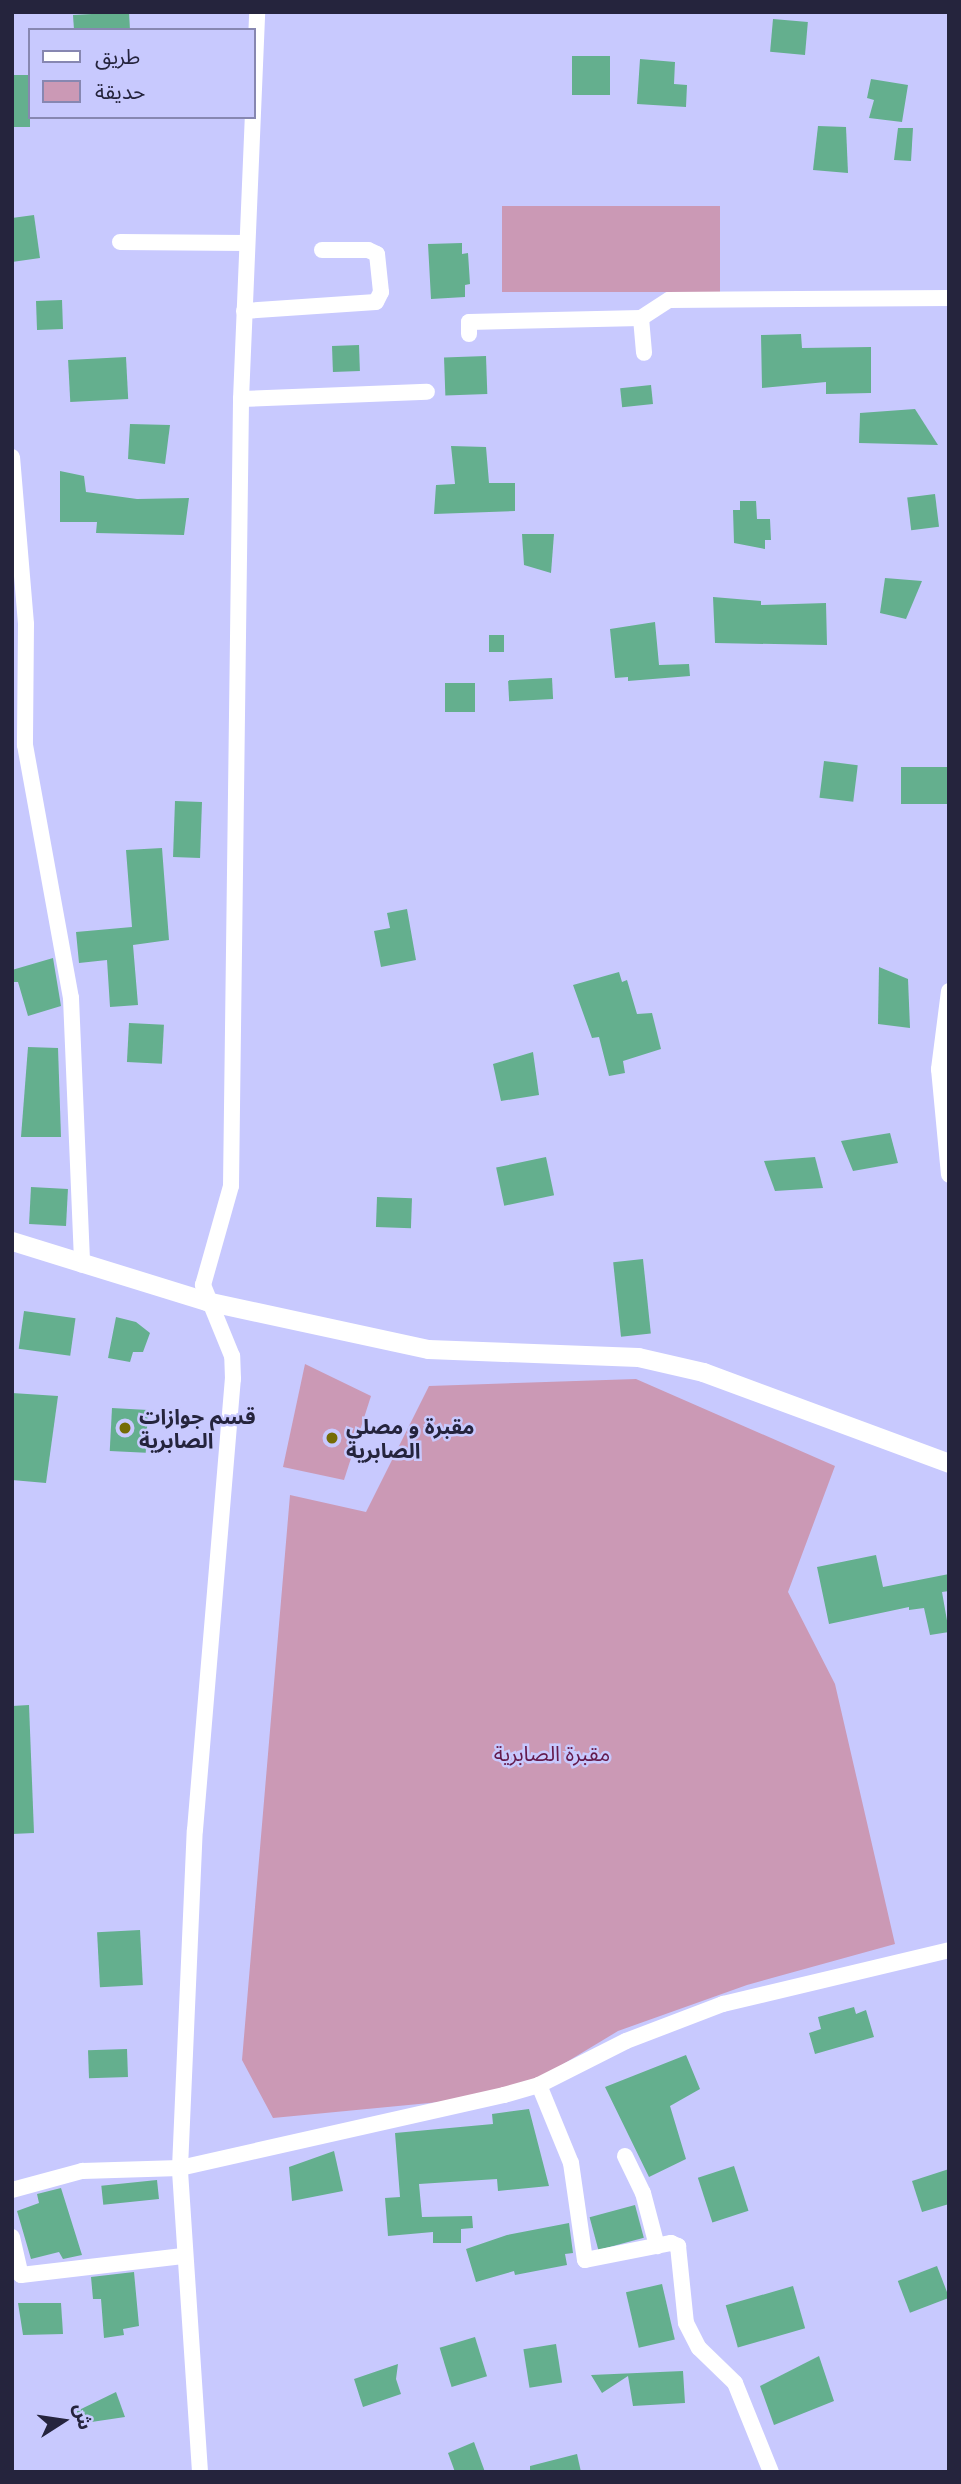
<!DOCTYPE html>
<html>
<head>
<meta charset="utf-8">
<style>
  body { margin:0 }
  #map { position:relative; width:961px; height:2484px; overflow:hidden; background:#c8c9fe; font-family:"Open Sans","Noto Sans Arabic",sans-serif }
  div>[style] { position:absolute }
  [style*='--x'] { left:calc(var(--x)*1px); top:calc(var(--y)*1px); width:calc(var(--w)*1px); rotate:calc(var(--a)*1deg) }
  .green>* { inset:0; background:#cb99b5; transform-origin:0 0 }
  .building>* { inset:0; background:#64af8e; transform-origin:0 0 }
  .minor>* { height:16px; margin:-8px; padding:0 8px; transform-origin:8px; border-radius:8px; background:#fff }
  .tertiary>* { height:19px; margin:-9.5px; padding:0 9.5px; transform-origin:9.5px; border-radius:9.5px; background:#fff }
  .dots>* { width:19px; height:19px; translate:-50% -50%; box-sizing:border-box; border:4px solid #c8c9fe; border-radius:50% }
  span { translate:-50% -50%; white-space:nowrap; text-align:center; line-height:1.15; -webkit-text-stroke:5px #c8c9fe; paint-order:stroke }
  .poi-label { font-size:21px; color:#25243d; font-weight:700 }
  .left { translate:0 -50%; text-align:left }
  .park-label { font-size:21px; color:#641a4c }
  .frame { position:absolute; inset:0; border:14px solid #25243d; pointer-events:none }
  .legend { position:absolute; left:28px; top:28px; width:228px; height:91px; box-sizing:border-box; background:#c8c9fe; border:2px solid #8787b1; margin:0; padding:9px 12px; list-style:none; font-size:21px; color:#25243d }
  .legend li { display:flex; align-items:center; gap:14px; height:35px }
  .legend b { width:35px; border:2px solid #8787b1 }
  .north { position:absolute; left:28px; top:2386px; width:70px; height:70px; -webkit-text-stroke:5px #c8c9fe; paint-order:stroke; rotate:78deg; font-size:19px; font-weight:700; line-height:28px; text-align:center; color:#25243d }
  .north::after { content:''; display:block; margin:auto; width:24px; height:32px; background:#25243d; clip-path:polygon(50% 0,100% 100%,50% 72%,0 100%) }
</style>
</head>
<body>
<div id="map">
  <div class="green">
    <i style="left:502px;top:206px;width:218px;height:86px"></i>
    <i style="clip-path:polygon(305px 1364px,371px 1396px,344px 1480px,283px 1467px)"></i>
    <i style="clip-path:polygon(636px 1379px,835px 1466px,788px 1592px,835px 1684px,895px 1944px,747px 1985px,618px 2031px,512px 2095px,273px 2118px,242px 2060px,290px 1495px,366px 1512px,429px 1386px)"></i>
  </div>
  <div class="building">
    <i style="clip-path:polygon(129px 12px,130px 30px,74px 30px,73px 15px)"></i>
    <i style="left:773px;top:19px;width:35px;height:33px;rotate:5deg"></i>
    <i style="left:572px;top:56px;width:38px;height:39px"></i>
    <i style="clip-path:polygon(640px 59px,675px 62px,674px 84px,687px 85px,686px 107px,637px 104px)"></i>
    <i style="left:30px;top:75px;width:52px;height:18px;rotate:90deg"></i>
    <i style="clip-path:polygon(871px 79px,908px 85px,902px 122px,869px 118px,874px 100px,867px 98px)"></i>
    <i style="clip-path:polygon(818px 126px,846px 127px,848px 173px,813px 170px)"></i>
    <i style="clip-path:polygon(898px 128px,913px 128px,911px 161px,894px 160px)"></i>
    <i style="clip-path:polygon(34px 215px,40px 258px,12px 262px,12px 218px)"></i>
    <i style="clip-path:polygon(462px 243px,462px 254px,468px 253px,470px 284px,465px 285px,465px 297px,431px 299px,428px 244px)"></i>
    <i style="left:62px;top:300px;width:29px;height:26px;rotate:88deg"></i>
    <i style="clip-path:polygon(801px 334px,802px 348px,871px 347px,871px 393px,826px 394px,826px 382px,762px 388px,761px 335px)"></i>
    <i style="left:359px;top:345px;width:26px;height:27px;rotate:88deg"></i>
    <i style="left:486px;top:356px;width:38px;height:42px;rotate:88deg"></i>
    <i style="left:126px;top:357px;width:42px;height:58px;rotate:87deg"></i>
    <i style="left:651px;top:385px;width:19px;height:31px;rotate:84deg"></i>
    <i style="clip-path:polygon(915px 409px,938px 445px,859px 443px,860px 413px)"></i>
    <i style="clip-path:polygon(130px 424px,170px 425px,165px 464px,128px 459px)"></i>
    <i style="clip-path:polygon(451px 446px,486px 447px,489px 483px,515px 483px,515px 511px,434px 514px,436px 485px,455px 484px)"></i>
    <i style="clip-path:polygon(60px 471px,84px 476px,86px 492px,137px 499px,189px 498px,184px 535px,96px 533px,97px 522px,60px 522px)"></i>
    <i style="left:935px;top:494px;width:33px;height:28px;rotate:83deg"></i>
    <i style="clip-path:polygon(740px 501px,756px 501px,757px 519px,770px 519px,771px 540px,765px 540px,765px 549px,734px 543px,733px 510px,740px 510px)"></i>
    <i style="clip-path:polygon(522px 534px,554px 534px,551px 573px,524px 565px)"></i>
    <i style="clip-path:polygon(885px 578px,922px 581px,906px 619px,880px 613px)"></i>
    <i style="clip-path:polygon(713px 597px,761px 601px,761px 605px,826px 603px,827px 645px,715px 643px)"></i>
    <i style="clip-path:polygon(655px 622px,659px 665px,689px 664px,690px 676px,628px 681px,628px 677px,615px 678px,610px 629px)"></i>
    <i style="left:489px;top:635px;width:15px;height:17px"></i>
    <i style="left:552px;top:678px;width:21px;height:44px;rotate:87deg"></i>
    <i style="left:445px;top:683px;width:30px;height:29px"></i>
    <i style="left:824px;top:761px;width:34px;height:37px;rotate:7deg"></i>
    <i style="left:901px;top:767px;width:47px;height:37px"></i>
    <i style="left:175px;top:801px;width:27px;height:56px;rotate:2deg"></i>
    <i style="clip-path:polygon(162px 848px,169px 940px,133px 945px,138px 1005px,110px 1007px,107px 960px,79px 963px,76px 932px,132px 927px,126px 850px)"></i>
    <i style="clip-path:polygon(407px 909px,416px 960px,381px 967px,374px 931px,390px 928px,387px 913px)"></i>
    <i style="clip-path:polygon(53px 958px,61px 1006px,28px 1016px,18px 982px,12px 982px,12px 970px)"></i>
    <i style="clip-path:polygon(879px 967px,908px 979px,910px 1028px,878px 1024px)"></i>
    <i style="clip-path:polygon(619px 972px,622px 982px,627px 980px,637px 1014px,652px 1013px,661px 1049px,623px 1061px,625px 1073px,609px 1076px,599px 1037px,592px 1038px,573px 985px)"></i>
    <i style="left:129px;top:1023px;width:35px;height:39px;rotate:3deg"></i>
    <i style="clip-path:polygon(28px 1047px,58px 1048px,61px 1137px,21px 1137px)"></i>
    <i style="clip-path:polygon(533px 1052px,539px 1095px,501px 1101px,493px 1064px)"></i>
    <i style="clip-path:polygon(890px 1133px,898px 1163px,853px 1171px,841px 1141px)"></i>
    <i style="left:546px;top:1157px;width:39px;height:51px;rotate:78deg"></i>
    <i style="clip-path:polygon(815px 1157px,823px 1188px,775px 1191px,764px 1161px)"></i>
    <i style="left:31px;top:1187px;width:37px;height:37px;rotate:3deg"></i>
    <i style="left:377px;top:1197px;width:35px;height:30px;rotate:2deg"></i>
    <i style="left:643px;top:1259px;width:75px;height:30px;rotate:84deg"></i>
    <i style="left:24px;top:1311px;width:52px;height:38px;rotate:8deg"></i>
    <i style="clip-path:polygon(116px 1317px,136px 1322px,150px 1333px,143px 1352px,133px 1352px,130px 1362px,108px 1358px)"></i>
    <i style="clip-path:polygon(12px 1393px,58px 1396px,46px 1483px,12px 1480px)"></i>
    <i style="left:112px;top:1408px;width:36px;height:43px;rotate:3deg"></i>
    <i style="clip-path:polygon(876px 1555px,883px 1587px,949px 1574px,949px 1591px,942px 1592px,949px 1632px,930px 1635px,924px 1608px,909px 1610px,909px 1607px,829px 1624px,817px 1567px)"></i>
    <i style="clip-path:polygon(29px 1705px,34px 1833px,12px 1834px,12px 1706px)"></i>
    <i style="left:140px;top:1930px;width:55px;height:43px;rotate:87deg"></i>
    <i style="clip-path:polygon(854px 2007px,856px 2014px,866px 2010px,874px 2037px,815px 2054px,809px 2033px,821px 2029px,818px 2017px)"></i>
    <i style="left:127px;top:2049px;width:28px;height:39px;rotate:88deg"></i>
    <i style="clip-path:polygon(686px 2055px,700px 2089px,670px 2106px,686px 2159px,649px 2177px,605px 2087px)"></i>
    <i style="clip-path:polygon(529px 2109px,549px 2186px,498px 2191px,497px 2179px,419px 2184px,422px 2217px,472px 2216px,473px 2228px,461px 2229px,461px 2243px,433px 2243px,433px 2232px,388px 2236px,385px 2198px,400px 2197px,395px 2133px,493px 2124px,492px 2114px)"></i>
    <i style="clip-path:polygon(334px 2151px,343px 2191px,292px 2201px,289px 2167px)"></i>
    <i style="left:734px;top:2166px;width:47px;height:38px;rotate:72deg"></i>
    <i style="clip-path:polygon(949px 2169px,949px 2204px,922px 2212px,912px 2181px)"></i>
    <i style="left:157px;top:2180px;width:19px;height:56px;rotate:84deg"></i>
    <i style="clip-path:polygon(61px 2188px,82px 2255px,63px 2259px,59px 2252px,31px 2259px,17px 2211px,39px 2203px,37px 2194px)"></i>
    <i style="left:635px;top:2205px;width:34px;height:47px;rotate:75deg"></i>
    <i style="clip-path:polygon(569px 2223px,573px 2253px,565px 2254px,567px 2265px,515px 2275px,514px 2271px,476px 2282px,466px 2249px,507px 2235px)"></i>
    <i style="left:937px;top:2266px;width:34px;height:42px;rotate:69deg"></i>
    <i style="clip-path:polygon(134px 2272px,139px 2326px,123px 2329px,124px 2335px,104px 2338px,101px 2299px,93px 2299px,91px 2277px)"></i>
    <i style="left:662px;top:2284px;width:57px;height:37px;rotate:77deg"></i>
    <i style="left:793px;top:2286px;width:44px;height:70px;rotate:74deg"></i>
    <i style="clip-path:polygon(18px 2303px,61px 2303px,63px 2334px,23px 2335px)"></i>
    <i style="left:475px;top:2337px;width:41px;height:37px;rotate:73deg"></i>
    <i style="left:556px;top:2344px;width:39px;height:33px;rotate:81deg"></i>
    <i style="clip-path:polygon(819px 2356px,834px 2401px,774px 2425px,760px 2386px)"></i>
    <i style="clip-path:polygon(398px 2364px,396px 2379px,401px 2394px,363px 2407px,354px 2379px)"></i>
    <i style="clip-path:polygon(683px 2371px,685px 2403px,633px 2406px,628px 2376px,602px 2393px,591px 2375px)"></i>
    <i style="clip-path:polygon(116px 2392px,125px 2417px,78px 2424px,77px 2411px)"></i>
    <i style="clip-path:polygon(474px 2442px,485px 2472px,455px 2472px,448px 2453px)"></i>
    <i style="clip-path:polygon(577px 2454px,581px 2472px,530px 2472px,530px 2466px)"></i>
  </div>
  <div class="minor">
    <i style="--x:120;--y:242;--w:126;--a:0.5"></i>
    <i style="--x:244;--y:311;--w:132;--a:-3.9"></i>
    <i style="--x:376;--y:302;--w:11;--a:-63"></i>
    <i style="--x:381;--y:292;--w:38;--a:-96"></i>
    <i style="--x:377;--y:254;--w:10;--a:-156"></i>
    <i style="--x:368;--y:250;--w:46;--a:180"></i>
    <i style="--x:641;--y:318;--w:33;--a:-33"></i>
    <i style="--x:669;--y:300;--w:280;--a:-0.4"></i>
    <i style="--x:469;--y:334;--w:12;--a:-90"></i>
    <i style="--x:469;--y:322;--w:172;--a:-1.3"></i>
    <i style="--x:641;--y:318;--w:35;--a:85"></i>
    <i style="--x:241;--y:399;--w:186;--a:-2.2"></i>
    <i style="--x:12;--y:457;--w:168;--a:85.2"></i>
    <i style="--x:26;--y:624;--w:121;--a:90.5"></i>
    <i style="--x:25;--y:745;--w:257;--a:79.7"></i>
    <i style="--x:71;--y:998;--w:267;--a:87.6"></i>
    <i style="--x:949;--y:991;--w:79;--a:97.3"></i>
    <i style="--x:939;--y:1069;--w:106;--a:84.6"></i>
    <i style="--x:539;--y:2085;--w:84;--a:67.7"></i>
    <i style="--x:571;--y:2163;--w:98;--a:81.8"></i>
    <i style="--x:585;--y:2260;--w:88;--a:-11.2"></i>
    <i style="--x:671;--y:2243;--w:8;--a:23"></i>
    <i style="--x:678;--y:2246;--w:77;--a:84.1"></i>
    <i style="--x:686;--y:2323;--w:28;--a:63"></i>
    <i style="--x:699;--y:2348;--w:50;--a:44.2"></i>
    <i style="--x:735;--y:2383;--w:96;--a:68"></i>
    <i style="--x:625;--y:2156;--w:41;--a:64.1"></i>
    <i style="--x:643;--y:2193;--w:55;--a:75.2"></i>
    <i style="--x:12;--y:2190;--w:73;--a:-15.2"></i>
    <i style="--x:82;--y:2171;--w:98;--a:-1.8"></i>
    <i style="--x:180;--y:2168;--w:332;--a:-12.7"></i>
    <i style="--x:504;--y:2095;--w:36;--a:-16"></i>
    <i style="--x:539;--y:2085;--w:97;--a:-26.8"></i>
    <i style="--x:626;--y:2041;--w:104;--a:-20.9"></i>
    <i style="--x:723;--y:2004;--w:232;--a:-13.4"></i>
    <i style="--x:12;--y:2237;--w:39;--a:77"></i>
    <i style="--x:21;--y:2275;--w:163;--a:-6.7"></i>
    <i style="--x:200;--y:2472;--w:305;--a:-93.8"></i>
    <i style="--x:180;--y:2168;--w:338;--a:-87.5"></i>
    <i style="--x:195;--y:1830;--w:453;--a:-85.2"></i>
    <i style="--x:233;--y:1379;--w:23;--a:-92"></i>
    <i style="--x:232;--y:1356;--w:77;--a:-112.2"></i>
    <i style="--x:203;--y:1285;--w:103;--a:-74.2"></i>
    <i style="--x:231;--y:1186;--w:787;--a:-89.27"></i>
    <i style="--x:241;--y:399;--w:387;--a:-87.6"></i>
  </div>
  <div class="tertiary">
    <i style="--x:12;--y:1241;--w:203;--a:17.2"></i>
    <i style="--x:206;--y:1301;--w:227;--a:12.2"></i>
    <i style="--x:428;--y:1349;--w:210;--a:2.2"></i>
    <i style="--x:638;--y:1357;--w:67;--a:13"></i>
    <i style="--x:703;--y:1372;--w:262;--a:20.3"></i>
  </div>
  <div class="dots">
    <i style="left:125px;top:1428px;background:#756c06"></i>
    <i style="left:332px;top:1438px;background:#756c06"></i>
  </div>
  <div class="poi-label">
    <span class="left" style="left:139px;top:1428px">قسم جوازات<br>الصابرية</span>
    <span class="left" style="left:346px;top:1438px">مقبرة و مصلى<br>الصابرية</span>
  </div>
  <div class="park-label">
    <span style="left:552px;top:1753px">مقبرة الصابرية</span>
  </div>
  <div class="frame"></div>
  <ul class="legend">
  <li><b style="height:9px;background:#fff"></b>طريق</li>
  <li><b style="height:19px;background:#cb99b5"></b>حديقة</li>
  </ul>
  <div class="north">ش</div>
</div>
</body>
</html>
